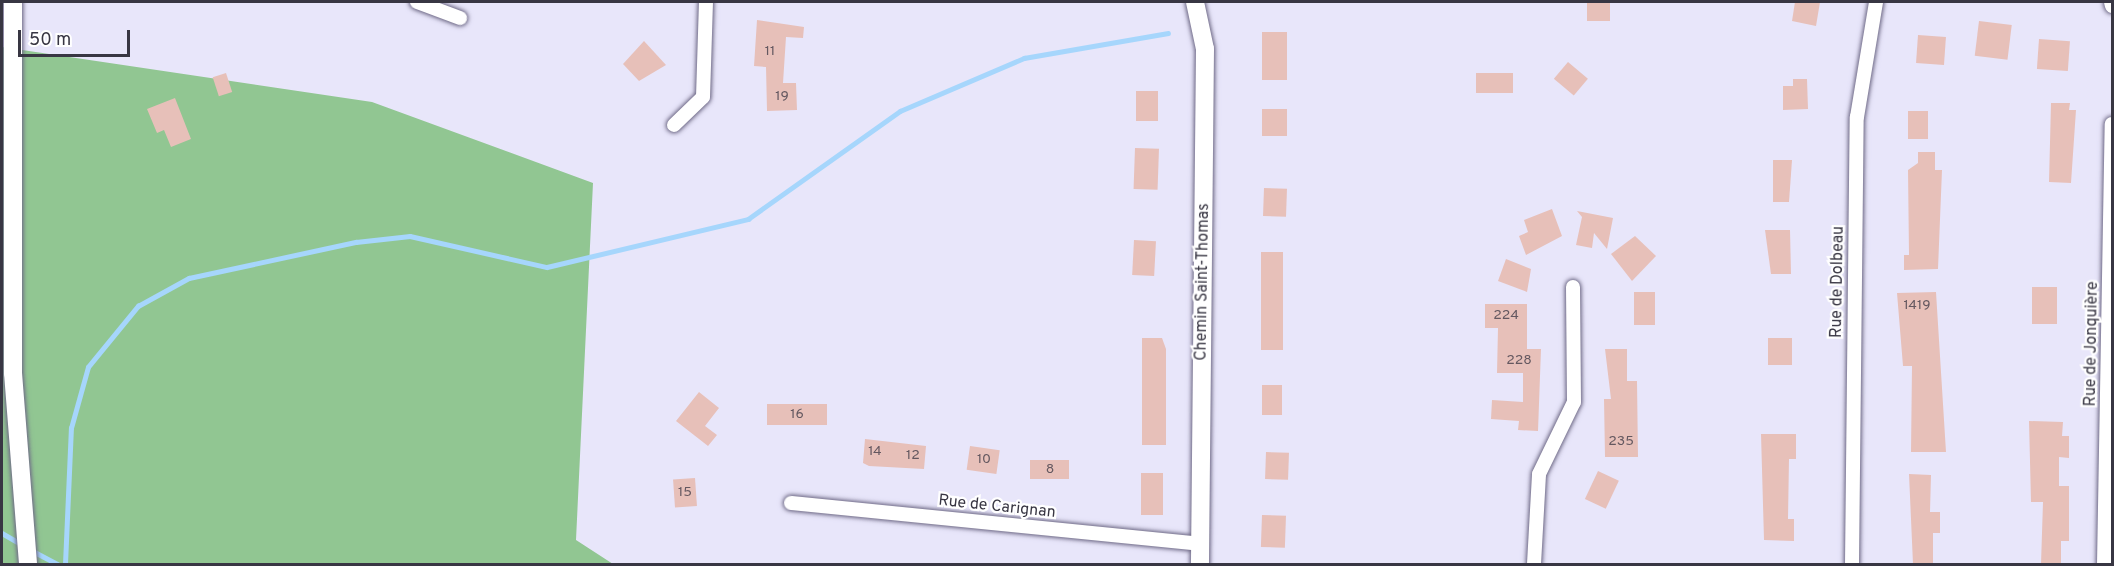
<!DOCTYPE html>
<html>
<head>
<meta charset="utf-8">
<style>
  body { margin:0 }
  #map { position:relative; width:2114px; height:566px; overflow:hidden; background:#e8e6fa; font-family:Overpass,sans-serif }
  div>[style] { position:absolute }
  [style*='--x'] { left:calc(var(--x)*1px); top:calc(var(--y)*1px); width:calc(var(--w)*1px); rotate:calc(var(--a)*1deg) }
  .forest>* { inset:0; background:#91c692 }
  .stream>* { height:4.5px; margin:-2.25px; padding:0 2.25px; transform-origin:2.25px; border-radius:2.25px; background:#a6d6fc }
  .building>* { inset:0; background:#e7c0b9; transform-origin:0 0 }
  .roads { filter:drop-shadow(0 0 2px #6f6a87) drop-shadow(0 0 2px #6f6a87) }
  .street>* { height:14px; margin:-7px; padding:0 7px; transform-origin:7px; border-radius:7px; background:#fff }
  .secondary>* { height:18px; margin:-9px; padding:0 9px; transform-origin:9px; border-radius:9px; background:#fff }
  span { translate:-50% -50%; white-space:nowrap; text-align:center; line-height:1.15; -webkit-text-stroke:4.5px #fff; paint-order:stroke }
  .number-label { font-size:14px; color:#645860 }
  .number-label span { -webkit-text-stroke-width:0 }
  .street-label { font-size:16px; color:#383643 }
  .frame { position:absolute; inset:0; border:3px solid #383643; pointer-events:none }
  .scale { position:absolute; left:18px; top:30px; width:112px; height:27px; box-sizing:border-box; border:3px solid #383643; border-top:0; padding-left:8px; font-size:18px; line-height:21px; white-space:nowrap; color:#383643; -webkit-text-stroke:4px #fff; paint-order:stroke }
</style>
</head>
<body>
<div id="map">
  <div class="forest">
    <i style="clip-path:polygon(2px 47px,372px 102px,593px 183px,576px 540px,613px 564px,2px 564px)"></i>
  </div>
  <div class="stream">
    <i style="--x:2;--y:533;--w:22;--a:30"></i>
    <i style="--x:31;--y:550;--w:30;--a:28"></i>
    <i style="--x:65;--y:564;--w:136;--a:-87.5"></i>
    <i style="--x:71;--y:428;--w:63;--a:-74.4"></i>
    <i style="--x:88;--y:367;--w:79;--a:-50.7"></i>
    <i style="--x:138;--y:306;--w:58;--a:-28.8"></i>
    <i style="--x:189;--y:278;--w:171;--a:-12.2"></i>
    <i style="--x:356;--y:242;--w:54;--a:-6.3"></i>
    <i style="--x:410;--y:236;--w:140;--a:12.8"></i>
    <i style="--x:547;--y:267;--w:207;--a:-13.4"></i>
    <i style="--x:748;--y:219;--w:186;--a:-35.4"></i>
    <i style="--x:900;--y:111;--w:135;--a:-23.1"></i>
    <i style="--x:1024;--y:58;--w:146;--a:-9.8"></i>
  </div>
  <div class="building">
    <i style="left:1587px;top:2px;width:23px;height:19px"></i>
    <i style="clip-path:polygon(1795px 2px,1820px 2px,1816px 26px,1792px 21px)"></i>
    <i style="clip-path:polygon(757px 20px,804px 27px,803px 38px,786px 37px,783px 83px,796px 83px,797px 110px,767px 111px,766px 67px,754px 66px)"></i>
    <i style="left:1979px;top:21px;width:33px;height:35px;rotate:7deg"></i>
    <i style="left:1262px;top:32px;width:25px;height:48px"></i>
    <i style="left:1918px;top:35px;width:28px;height:28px;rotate:4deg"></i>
    <i style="left:2039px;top:39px;width:31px;height:30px;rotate:4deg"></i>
    <i style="clip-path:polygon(644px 41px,666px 65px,639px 81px,623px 64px)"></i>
    <i style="left:1568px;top:62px;width:26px;height:22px;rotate:40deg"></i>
    <i style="left:226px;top:73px;width:20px;height:14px;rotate:72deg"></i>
    <i style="left:1476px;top:73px;width:37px;height:20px"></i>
    <i style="clip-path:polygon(1793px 79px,1807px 79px,1808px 109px,1783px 110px,1783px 86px,1793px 86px)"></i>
    <i style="left:1136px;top:91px;width:22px;height:30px"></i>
    <i style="clip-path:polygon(175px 98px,191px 139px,171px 147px,164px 130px,157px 133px,147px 109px)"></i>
    <i style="clip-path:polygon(2051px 103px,2070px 103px,2069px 110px,2076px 110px,2071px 183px,2049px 182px)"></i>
    <i style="left:1262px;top:109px;width:25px;height:27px"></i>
    <i style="left:1908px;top:111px;width:20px;height:28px"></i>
    <i style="left:1135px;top:148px;width:24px;height:41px;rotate:2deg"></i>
    <i style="clip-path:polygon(1918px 152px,1935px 152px,1935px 170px,1942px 170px,1938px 269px,1904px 270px,1904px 255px,1909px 255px,1908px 170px,1918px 163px)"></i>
    <i style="clip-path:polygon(1773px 160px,1792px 160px,1789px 202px,1773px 202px)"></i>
    <i style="left:1264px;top:188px;width:23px;height:28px;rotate:2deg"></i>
    <i style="clip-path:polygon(1552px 209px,1562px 236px,1526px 255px,1519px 236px,1528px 232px,1524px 220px)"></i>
    <i style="clip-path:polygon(1577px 211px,1613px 218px,1607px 249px,1594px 233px,1592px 248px,1576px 245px,1582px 217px)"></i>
    <i style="clip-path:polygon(1765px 230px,1790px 230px,1791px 274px,1771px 274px)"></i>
    <i style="clip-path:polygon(1635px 236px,1656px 256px,1632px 281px,1611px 254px)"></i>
    <i style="left:1134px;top:240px;width:22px;height:35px;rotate:3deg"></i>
    <i style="left:1261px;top:252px;width:22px;height:98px"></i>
    <i style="clip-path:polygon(1506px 259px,1531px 269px,1527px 292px,1498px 281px)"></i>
    <i style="left:2032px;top:287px;width:25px;height:37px"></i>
    <i style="left:1634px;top:292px;width:21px;height:33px"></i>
    <i style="clip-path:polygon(1936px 292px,1946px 452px,1911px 452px,1912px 366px,1903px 366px,1897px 293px)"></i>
    <i style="clip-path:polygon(1485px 304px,1527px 304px,1527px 349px,1541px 349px,1538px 431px,1518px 430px,1519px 421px,1491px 419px,1492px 400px,1523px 402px,1523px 373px,1497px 373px,1498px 328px,1485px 328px)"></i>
    <i style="clip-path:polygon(1142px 338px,1162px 338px,1166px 349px,1166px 445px,1142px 445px)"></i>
    <i style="left:1768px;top:338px;width:24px;height:27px"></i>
    <i style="clip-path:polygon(1605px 349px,1627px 349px,1627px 381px,1637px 381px,1638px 457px,1605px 457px,1604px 399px,1611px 399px)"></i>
    <i style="left:1262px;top:385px;width:20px;height:30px"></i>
    <i style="clip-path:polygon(699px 392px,719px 408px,705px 426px,717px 435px,708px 446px,676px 421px)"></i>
    <i style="left:767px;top:404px;width:60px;height:21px"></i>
    <i style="clip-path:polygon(2029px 421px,2063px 422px,2062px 436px,2069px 436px,2069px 458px,2059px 457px,2059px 486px,2069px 486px,2069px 541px,2061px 541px,2061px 564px,2041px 564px,2043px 502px,2031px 502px)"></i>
    <i style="clip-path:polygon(1761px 434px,1796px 434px,1796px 459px,1789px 459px,1788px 519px,1794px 519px,1794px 541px,1764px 540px)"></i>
    <i style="clip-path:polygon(865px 439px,926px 446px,924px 469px,869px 466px,863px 463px)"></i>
    <i style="left:970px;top:446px;width:30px;height:24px;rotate:8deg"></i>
    <i style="left:1266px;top:452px;width:23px;height:27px;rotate:2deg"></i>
    <i style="left:1030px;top:460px;width:39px;height:19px"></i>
    <i style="left:1598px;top:471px;width:23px;height:31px;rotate:25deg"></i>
    <i style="left:1141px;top:473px;width:22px;height:42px"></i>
    <i style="clip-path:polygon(1909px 474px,1931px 475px,1930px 512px,1940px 512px,1940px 533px,1933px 533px,1933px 564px,1913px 564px)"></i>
    <i style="left:695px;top:478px;width:28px;height:22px;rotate:86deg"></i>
    <i style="left:1262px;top:515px;width:24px;height:32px;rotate:2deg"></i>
  </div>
  <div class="roads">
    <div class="street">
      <i style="--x:417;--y:2;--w:46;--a:20.4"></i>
      <i style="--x:2111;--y:2;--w:4;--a:76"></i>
      <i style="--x:674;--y:125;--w:40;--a:-44"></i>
      <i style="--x:703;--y:97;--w:95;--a:-88.2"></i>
      <i style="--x:791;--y:503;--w:411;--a:5.7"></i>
      <i style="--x:1534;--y:564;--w:90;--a:-86.8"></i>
      <i style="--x:1539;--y:474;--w:80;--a:-64.1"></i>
      <i style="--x:1574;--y:402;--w:115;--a:-90.5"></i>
      <i style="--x:1852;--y:564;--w:447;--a:-89.4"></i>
      <i style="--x:1857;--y:117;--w:117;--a:-80.6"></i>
      <i style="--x:2104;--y:564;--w:440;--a:-89"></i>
    </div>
    <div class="secondary">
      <i style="--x:13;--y:2;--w:371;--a:90"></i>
      <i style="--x:13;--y:373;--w:192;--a:85.5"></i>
      <i style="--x:1195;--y:2;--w:48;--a:78"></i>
      <i style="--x:1205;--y:49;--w:515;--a:90.56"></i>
    </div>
  </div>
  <div class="number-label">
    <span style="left:770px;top:52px">11</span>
    <span style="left:782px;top:97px">19</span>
    <span style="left:1917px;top:306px">1419</span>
    <span style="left:1506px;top:316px">224</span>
    <span style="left:1519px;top:361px">228</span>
    <span style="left:797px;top:415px">16</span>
    <span style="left:1621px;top:442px">235</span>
    <span style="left:875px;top:452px">14</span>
    <span style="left:913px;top:456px">12</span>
    <span style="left:984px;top:460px">10</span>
    <span style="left:1050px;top:470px">8</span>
    <span style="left:685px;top:493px">15</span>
  </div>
  <div class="street-label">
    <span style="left:1203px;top:282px;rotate:-89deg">Chemin Saint-Thomas</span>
    <span style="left:1838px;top:282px;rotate:-89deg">Rue de Dolbeau</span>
    <span style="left:2092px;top:344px;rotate:-89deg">Rue de Jonquière</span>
    <span style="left:997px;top:507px;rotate:6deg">Rue de Carignan</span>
  </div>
  <div class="frame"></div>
  <div class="scale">50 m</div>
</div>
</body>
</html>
